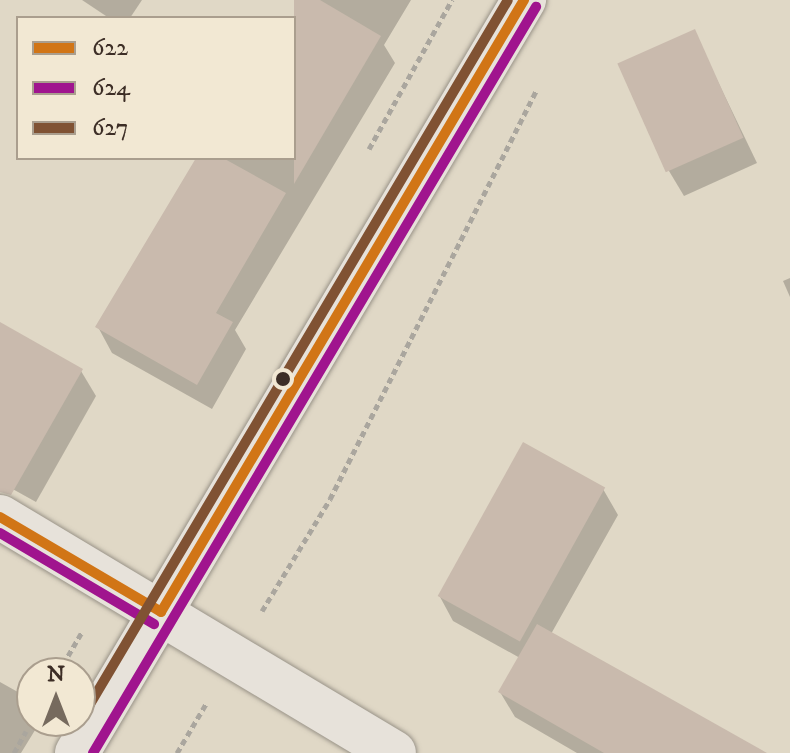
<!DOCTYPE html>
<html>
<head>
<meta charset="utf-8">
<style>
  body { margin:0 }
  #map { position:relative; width:790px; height:753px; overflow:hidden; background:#e0d8c6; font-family:"IM FELL DW Pica",serif }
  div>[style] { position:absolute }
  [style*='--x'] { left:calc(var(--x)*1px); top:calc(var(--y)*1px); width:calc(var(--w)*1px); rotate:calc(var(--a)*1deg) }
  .shadow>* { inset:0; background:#0003 }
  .building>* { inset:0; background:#c9baad; transform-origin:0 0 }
  .path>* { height:5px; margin-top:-2.5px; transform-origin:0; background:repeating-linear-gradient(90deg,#aaa69e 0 6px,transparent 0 10px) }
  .roads { filter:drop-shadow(0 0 2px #999388) drop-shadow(0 0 2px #999388) }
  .minor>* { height:44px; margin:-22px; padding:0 22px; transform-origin:22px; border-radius:22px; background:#e7e2da }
  .tertiary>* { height:44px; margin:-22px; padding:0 22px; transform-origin:22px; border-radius:22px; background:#e7e2da }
  .bus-1>* { height:10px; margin:-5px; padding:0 5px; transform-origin:5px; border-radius:5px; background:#d17516 }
  .bus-2>* { height:10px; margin:-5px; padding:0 5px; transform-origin:5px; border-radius:5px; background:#a0148e }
  .bus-3>* { height:10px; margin:-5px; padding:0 5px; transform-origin:5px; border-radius:5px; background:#805233 }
  .dots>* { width:22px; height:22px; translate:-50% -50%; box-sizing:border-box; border:4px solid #f2e8d3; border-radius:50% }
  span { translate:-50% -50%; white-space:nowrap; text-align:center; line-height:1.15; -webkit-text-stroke:6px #f2e8d3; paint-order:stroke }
  .legend { position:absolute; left:16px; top:16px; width:280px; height:144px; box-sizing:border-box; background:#f2e8d3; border:2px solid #aa9e8e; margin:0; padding:10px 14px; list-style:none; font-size:24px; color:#3d2e26 }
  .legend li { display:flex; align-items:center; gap:16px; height:40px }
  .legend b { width:40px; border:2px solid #aa9e8e }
  .north { position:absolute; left:16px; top:657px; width:80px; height:80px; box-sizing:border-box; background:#f2e8d3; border:2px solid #aa9e8e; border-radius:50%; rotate:0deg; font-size:22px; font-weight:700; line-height:32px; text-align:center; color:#3d2e26 }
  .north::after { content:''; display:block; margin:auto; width:28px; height:36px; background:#766a5e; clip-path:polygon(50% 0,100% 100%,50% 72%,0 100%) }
</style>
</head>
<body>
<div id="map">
  <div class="shadow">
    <i style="clip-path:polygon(82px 0,142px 0,130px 18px,109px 18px)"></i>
    <i style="clip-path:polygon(306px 0,411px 0,384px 45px,395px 63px,235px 330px,246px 349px,212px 409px,112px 353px,98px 327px,199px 158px,294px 158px,294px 21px)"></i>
    <i style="clip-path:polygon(694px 32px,757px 163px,684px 196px,669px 171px)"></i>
    <i style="clip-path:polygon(790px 278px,790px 297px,783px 281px)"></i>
    <i style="clip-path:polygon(0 325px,81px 371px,96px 396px,36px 502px,0 482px)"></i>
    <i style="clip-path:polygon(603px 489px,618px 515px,551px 634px,750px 753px,577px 753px,515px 717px,500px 692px,520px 658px,453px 621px,439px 595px)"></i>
    <i style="clip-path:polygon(0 682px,25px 696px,32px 721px,40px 722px,21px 753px,0 753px)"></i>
  </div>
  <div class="building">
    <i style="clip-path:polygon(294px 0,320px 0,381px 36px,294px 184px)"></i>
    <i style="left:695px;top:29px;width:119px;height:85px;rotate:66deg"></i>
    <i style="clip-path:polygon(196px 158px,223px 158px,286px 193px,216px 313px,233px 322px,197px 385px,95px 327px)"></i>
    <i style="clip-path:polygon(0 322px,83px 369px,11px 495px,0 492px)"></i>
    <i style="left:523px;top:442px;width:94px;height:176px;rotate:29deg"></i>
    <i style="clip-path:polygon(537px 624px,641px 682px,767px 753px,604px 753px,498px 692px)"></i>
  </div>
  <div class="path">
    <i style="--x:369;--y:149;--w:171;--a:-60.9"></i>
    <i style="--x:262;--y:611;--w:131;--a:-58.7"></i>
    <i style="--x:330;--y:499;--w:458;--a:-63.2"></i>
    <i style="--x:58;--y:673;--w:48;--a:-59.7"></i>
    <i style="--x:14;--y:753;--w:25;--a:-61"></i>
    <i style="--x:177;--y:753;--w:59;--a:-59.5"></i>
  </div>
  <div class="roads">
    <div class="minor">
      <i style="--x:0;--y:517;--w:459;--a:30.9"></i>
    </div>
    <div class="tertiary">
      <i style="--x:77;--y:753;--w:876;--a:-59.31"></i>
    </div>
  </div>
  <div class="bus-1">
    <i style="--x:0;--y:517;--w:187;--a:30.5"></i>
    <i style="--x:161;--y:612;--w:712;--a:-59.33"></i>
  </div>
  <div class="bus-2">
    <i style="--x:0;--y:533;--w:179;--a:30.6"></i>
    <i style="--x:93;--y:753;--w:868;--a:-59.3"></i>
  </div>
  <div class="bus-3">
    <i style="--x:80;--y:721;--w:838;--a:-59.31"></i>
  </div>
  <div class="dots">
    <i style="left:283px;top:379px;background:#3d2e26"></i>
  </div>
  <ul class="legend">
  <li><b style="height:10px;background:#d17516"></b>622</li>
  <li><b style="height:10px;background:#a0148e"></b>624</li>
  <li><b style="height:10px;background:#805233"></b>627</li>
  </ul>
  <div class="north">N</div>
</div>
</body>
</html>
